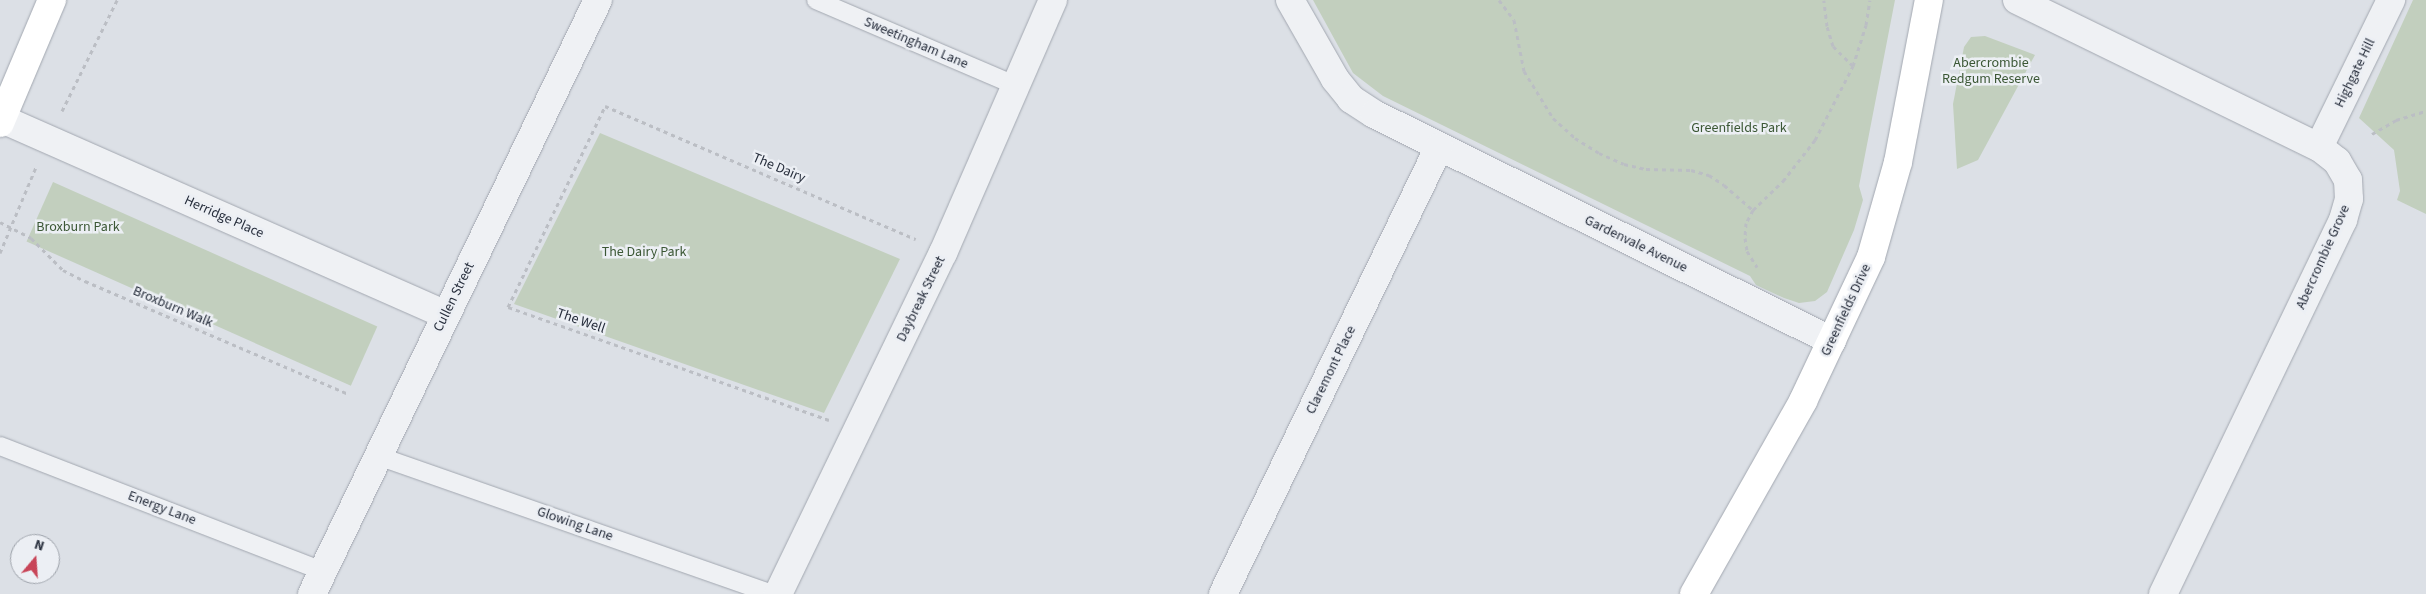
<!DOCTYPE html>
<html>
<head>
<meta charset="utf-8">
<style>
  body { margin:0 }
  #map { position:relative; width:2426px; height:594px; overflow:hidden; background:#dce0e6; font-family:"Source Sans 3",sans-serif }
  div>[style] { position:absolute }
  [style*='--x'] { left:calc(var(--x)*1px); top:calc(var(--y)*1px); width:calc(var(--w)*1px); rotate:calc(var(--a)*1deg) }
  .green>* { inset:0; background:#c2cfbe; transform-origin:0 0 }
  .path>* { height:3px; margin-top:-1.5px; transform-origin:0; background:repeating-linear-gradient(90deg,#bbbec4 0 4px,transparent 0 8px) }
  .roads { filter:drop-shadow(0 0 1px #a2a7b0) drop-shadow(0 0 1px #a2a7b0) }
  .lane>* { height:18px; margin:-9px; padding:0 9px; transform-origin:9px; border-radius:9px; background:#eff1f4 }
  .street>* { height:28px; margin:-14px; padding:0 14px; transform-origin:14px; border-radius:14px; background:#eff1f4 }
  .secondary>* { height:28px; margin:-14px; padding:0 14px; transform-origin:14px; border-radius:14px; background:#fff }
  span { translate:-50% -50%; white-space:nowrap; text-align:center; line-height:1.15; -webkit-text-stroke:5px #eceff4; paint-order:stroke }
  .street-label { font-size:14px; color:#272e3c }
  .park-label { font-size:14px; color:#3b5735 }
  .north { position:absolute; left:10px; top:534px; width:50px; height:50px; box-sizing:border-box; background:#eceff4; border:1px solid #9da2aa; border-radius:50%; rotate:18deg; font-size:14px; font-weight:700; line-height:20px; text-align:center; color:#272e3c }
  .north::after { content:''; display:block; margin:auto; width:18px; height:22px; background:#c84558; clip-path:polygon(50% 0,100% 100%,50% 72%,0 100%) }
</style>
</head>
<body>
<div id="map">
  <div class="green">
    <i style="clip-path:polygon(1313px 0,1895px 0,1859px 186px,1863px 200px,1854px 230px,1827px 292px,1815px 301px,1799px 303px,1784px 298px,1756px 285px,1750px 276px,1383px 96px,1353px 73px)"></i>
    <i style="clip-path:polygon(2413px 0,2426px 0,2426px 214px,2397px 200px,2400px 191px,2394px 150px,2359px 118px)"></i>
    <i style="clip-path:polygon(1985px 36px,2035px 55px,1978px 160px,1957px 169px,1953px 104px,1964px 47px,1971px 37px)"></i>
    <i style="clip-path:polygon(600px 133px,900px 259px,824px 413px,514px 304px)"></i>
    <i style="left:53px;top:182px;width:355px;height:65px;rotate:24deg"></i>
  </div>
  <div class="path">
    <i style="--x:1499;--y:0;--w:25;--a:53"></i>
    <i style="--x:1514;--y:20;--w:52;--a:78.9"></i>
    <i style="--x:1524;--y:71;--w:55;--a:58.3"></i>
    <i style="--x:1553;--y:118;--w:30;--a:42"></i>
    <i style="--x:1575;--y:138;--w:28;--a:32"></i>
    <i style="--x:1599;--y:153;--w:27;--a:24"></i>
    <i style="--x:1624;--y:164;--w:23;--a:13"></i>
    <i style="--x:1646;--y:169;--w:45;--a:1.3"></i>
    <i style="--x:1691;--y:170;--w:19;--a:16"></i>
    <i style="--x:1709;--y:175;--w:18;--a:34"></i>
    <i style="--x:1724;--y:185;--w:38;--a:41"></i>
    <i style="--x:1753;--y:210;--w:15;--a:118"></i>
    <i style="--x:1746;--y:223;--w:15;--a:94"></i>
    <i style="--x:1745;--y:238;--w:13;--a:81"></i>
    <i style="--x:1747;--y:251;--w:19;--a:58"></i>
    <i style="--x:1853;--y:66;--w:43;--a:-72.4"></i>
    <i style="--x:1866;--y:25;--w:25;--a:-81"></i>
    <i style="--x:62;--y:111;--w:124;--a:-63.6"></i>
    <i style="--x:2372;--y:134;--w:28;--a:-30"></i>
    <i style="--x:2396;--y:120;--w:31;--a:-17"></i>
    <i style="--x:1753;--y:210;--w:42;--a:-44"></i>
    <i style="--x:1783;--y:181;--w:52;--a:-52"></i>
    <i style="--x:1815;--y:140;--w:83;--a:-62.8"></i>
    <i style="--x:1853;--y:66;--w:28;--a:-135"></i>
    <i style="--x:1833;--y:46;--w:21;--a:-107"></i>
    <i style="--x:1827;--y:26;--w:26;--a:-97"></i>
    <i style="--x:0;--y:222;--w:35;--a:27"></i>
    <i style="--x:31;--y:238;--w:45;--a:45"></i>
    <i style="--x:63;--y:270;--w:25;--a:27"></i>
    <i style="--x:85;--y:281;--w:287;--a:23.2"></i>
    <i style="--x:0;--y:253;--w:93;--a:-67.3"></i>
    <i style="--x:829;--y:420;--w:340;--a:-160.6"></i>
    <i style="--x:508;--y:307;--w:223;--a:-64.2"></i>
    <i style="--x:605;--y:106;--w:338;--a:23.2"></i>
  </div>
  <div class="roads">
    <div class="lane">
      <i style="--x:816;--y:0;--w:219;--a:23.2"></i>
      <i style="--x:0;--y:446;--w:346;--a:21.2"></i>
      <i style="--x:378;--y:456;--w:417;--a:19.3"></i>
    </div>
    <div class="street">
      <i style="--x:1290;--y:0;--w:91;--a:60.3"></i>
      <i style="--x:1335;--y:79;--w:26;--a:51"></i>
      <i style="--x:1351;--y:99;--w:27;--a:33"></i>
      <i style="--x:1374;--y:114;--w:511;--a:26.36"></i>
      <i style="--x:2017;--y:0;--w:336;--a:26"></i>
      <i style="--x:2319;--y:147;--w:23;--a:38"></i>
      <i style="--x:2337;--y:161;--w:22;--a:60"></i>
      <i style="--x:2348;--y:180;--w:19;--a:87"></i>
      <i style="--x:2349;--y:199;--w:22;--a:106"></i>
      <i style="--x:2343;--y:220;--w:415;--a:115.7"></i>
      <i style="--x:2;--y:119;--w:484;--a:23.8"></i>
      <i style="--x:2319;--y:147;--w:164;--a:-63.9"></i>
      <i style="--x:312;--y:594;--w:659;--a:-64.29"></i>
      <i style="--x:778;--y:594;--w:379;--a:-64.2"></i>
      <i style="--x:943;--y:253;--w:276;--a:-66.5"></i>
      <i style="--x:1223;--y:594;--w:496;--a:-64.2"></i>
    </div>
    <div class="secondary">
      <i style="--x:0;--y:123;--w:134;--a:-67.1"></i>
      <i style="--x:1694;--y:594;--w:222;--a:-60.5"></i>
      <i style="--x:1803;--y:401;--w:159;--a:-64.7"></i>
      <i style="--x:1871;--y:257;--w:99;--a:-74.1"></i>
      <i style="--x:1898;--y:162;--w:165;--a:-79.2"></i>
    </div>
  </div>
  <div class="street-label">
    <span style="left:916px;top:43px;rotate:23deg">Sweetingham Lane</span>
    <span style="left:2355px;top:73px;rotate:-64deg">Highgate Hill</span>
    <span style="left:779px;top:168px;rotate:23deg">The Dairy</span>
    <span style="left:224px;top:217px;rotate:24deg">Herridge Place</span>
    <span style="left:1636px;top:244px;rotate:26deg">Gardenvale Avenue</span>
    <span style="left:2323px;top:257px;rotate:-66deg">Abercrombie Grove</span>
    <span style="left:454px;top:297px;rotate:-64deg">Cullen Street</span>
    <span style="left:921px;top:299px;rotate:-64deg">Daybreak Street</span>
    <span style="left:173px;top:307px;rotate:23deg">Broxburn Walk</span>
    <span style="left:1846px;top:310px;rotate:-65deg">Greenfields Drive</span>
    <span style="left:581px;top:321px;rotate:19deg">The Well</span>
    <span style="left:1331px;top:370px;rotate:-64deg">Claremont Place</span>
    <span style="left:162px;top:508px;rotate:21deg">Energy Lane</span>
    <span style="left:575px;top:524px;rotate:19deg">Glowing Lane</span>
  </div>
  <div class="park-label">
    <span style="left:1991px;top:71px">Abercrombie<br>Redgum Reserve</span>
    <span style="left:1739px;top:128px">Greenfields Park</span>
    <span style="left:78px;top:227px">Broxburn Park</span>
    <span style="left:644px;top:252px">The Dairy Park</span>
  </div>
  <div class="north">N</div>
</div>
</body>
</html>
